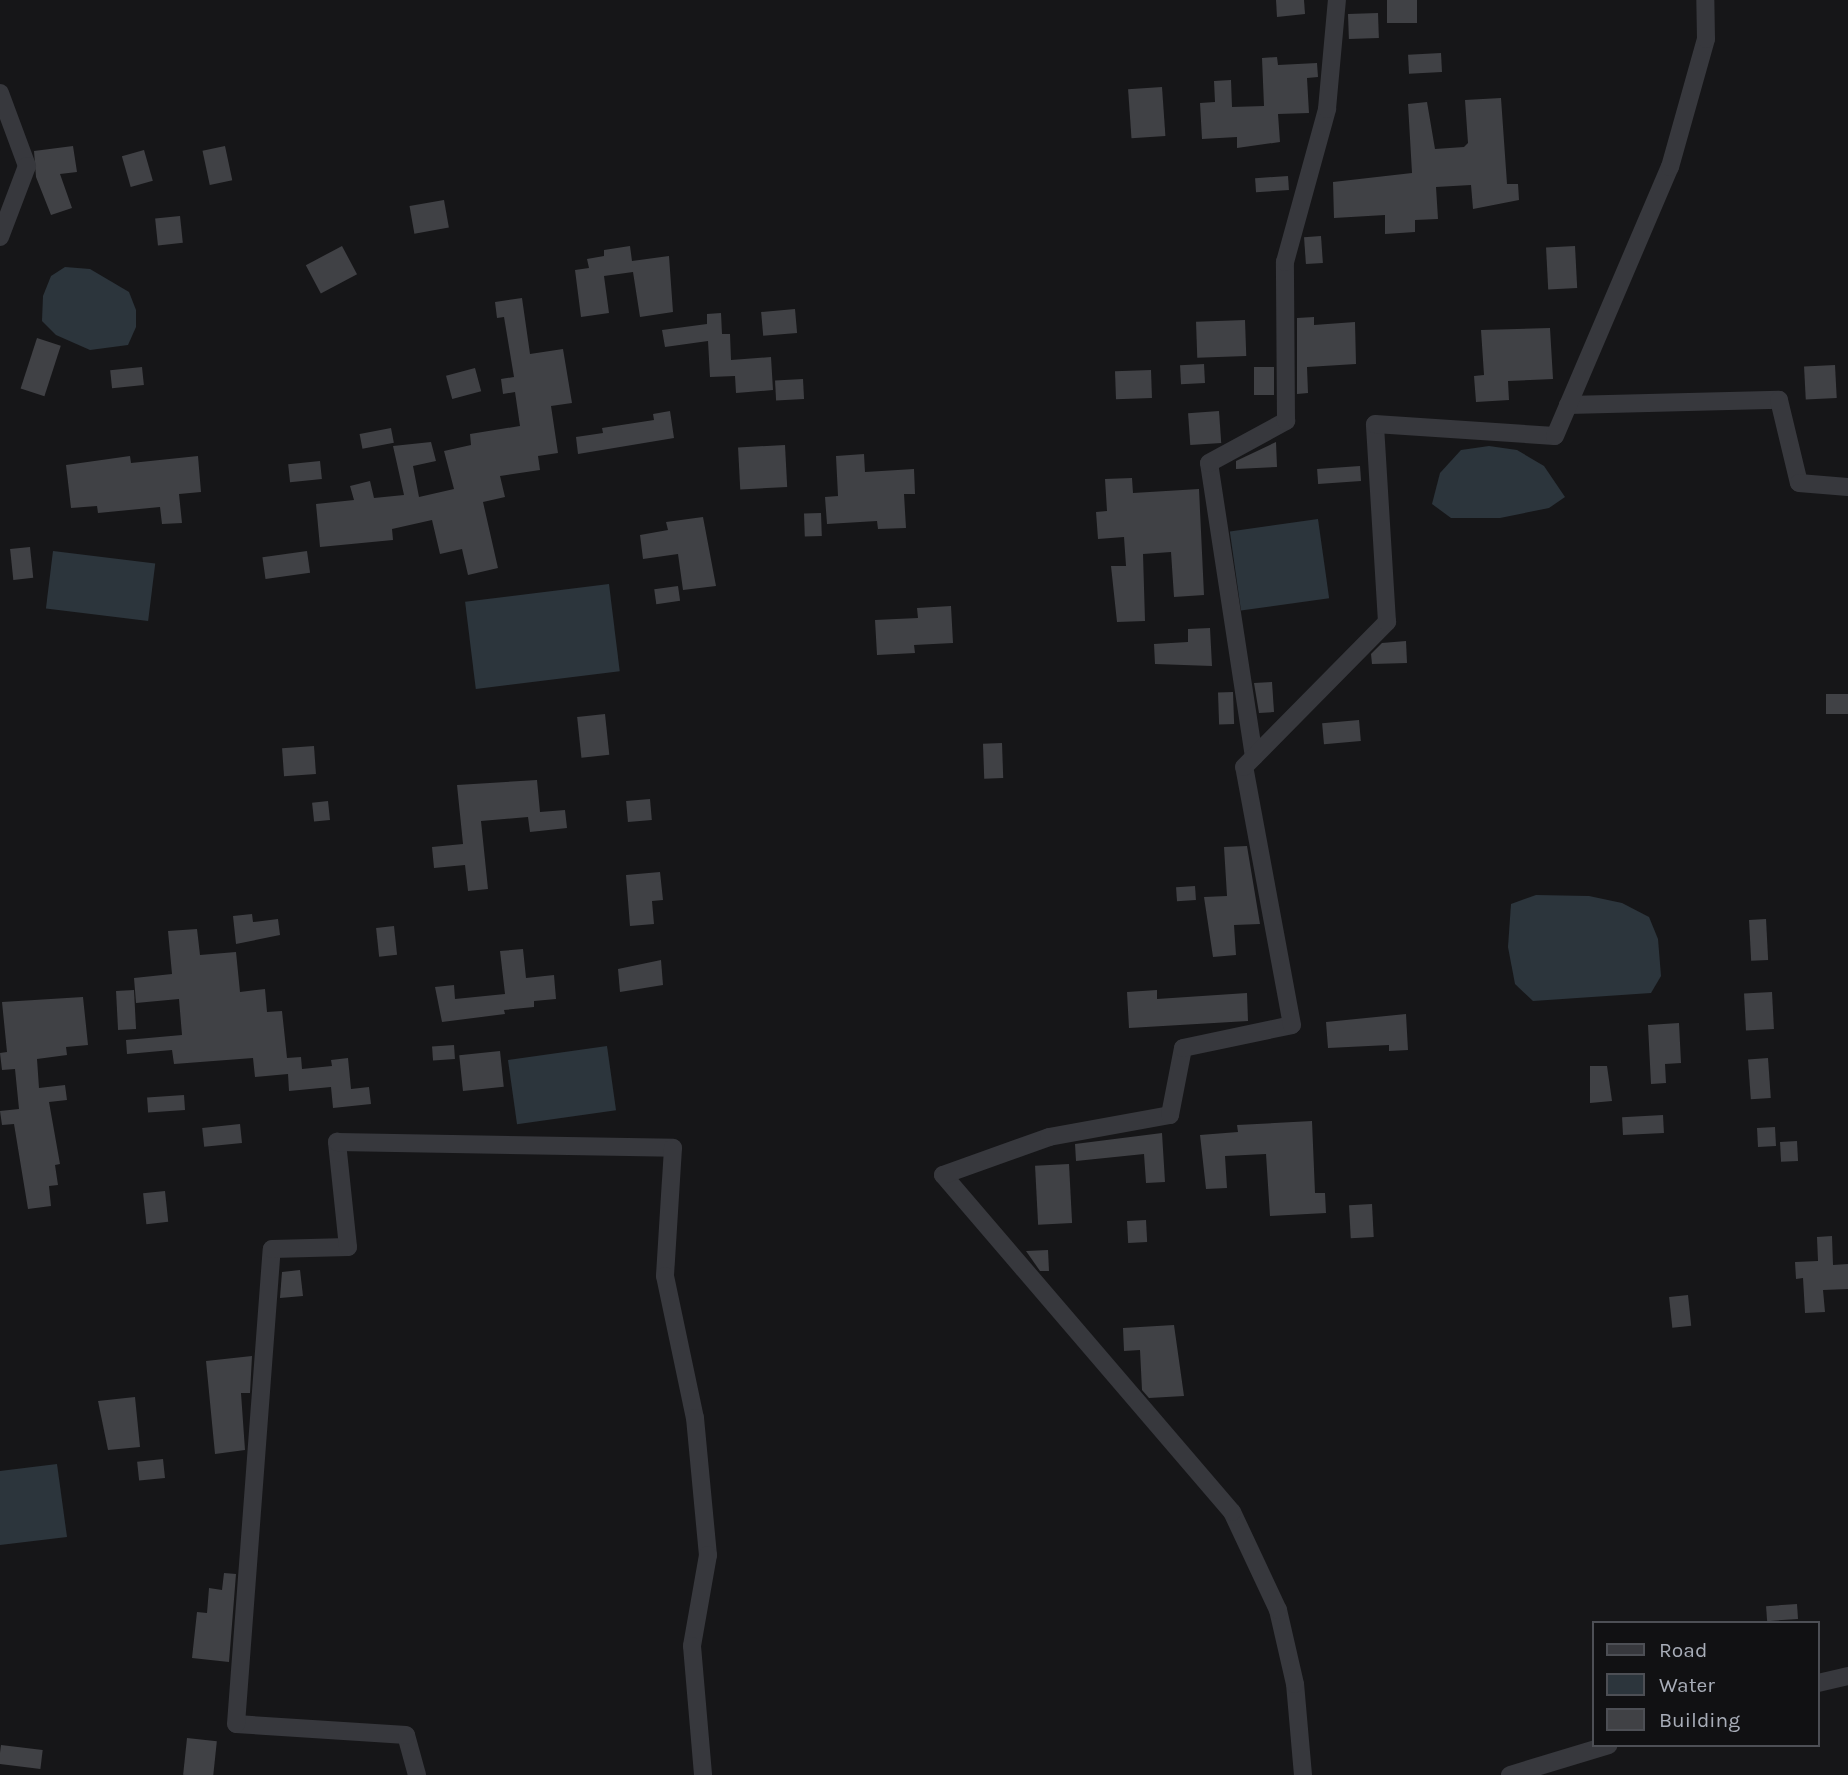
<!DOCTYPE html>
<html>
<head>
<meta charset="utf-8">
<style>
  body { margin:0 }
  #map { position:relative; width:1848px; height:1775px; overflow:hidden; background:#161618; font-family:Karla,sans-serif }
  div>[style] { position:absolute }
  [style*='--x'] { left:calc(var(--x)*1px); top:calc(var(--y)*1px); width:calc(var(--w)*1px); rotate:calc(var(--a)*1deg) }
  .water>* { inset:0; background:#2c353c; transform-origin:0 0 }
  .building>* { inset:0; background:#404145; transform-origin:0 0 }
  .minor>* { height:18px; margin:-9px; padding:0 9px; transform-origin:9px; border-radius:9px; background:#37383d }
  span { translate:-50% -50%; white-space:nowrap; text-align:center; line-height:1.15; -webkit-text-stroke:7px #111113; paint-order:stroke }
  .legend { position:absolute; left:1592px; top:1621px; width:228px; height:126px; box-sizing:border-box; background:#111113; border:2px solid #4d4f55; margin:0; padding:9px 12px; list-style:none; font-size:21px; color:#a8adb8 }
  .legend li { display:flex; align-items:center; gap:14px; height:35px }
  .legend b { width:35px; border:2px solid #4d4f55 }
</style>
</head>
<body>
<div id="map">
  <div class="water">
    <i style="clip-path:polygon(65px 267px,90px 269px,129px 292px,136px 310px,136px 327px,128px 345px,90px 350px,56px 335px,42px 321px,43px 296px,51px 276px)"></i>
    <i style="clip-path:polygon(1489px 446px,1517px 450px,1544px 466px,1565px 497px,1549px 508px,1500px 518px,1451px 518px,1432px 504px,1440px 473px,1461px 450px)"></i>
    <i style="left:1318px;top:519px;width:80px;height:89px;rotate:82deg"></i>
    <i style="left:53px;top:551px;width:103px;height:58px;rotate:7deg"></i>
    <i style="left:609px;top:584px;width:88px;height:145px;rotate:83deg"></i>
    <i style="clip-path:polygon(1536px 895px,1589px 896px,1622px 903px,1649px 917px,1658px 939px,1661px 976px,1651px 993px,1533px 1001px,1515px 984px,1508px 947px,1511px 904px)"></i>
    <i style="left:607px;top:1046px;width:65px;height:100px;rotate:82deg"></i>
    <i style="clip-path:polygon(57px 1464px,67px 1537px,0 1545px,0 1471px)"></i>
  </div>
  <div class="building">
    <i style="clip-path:polygon(1276px 0,1304px 0,1305px 14px,1277px 17px)"></i>
    <i style="left:1387px;top:0;width:30px;height:23px"></i>
    <i style="left:1378px;top:13px;width:25px;height:30px;rotate:88deg"></i>
    <i style="left:1441px;top:53px;width:19px;height:33px;rotate:87deg"></i>
    <i style="clip-path:polygon(1277px 57px,1278px 65px,1317px 63px,1318px 77px,1307px 78px,1309px 113px,1278px 114px,1280px 142px,1237px 148px,1237px 137px,1202px 139px,1200px 103px,1215px 102px,1214px 81px,1231px 80px,1232px 107px,1264px 106px,1262px 58px)"></i>
    <i style="left:1162px;top:87px;width:49px;height:34px;rotate:86deg"></i>
    <i style="clip-path:polygon(1501px 98px,1507px 184px,1518px 184px,1519px 200px,1473px 209px,1471px 185px,1436px 187px,1438px 219px,1415px 220px,1415px 232px,1385px 234px,1385px 215px,1334px 218px,1333px 182px,1412px 173px,1408px 104px,1427px 102px,1435px 149px,1464px 147px,1468px 143px,1465px 100px)"></i>
    <i style="clip-path:polygon(73px 146px,77px 172px,60px 174px,72px 208px,51px 215px,36px 177px,34px 151px)"></i>
    <i style="left:225px;top:146px;width:35px;height:23px;rotate:78deg"></i>
    <i style="left:144px;top:150px;width:32px;height:23px;rotate:74deg"></i>
    <i style="left:1288px;top:176px;width:14px;height:33px;rotate:86deg"></i>
    <i style="left:444px;top:200px;width:28px;height:35px;rotate:80deg"></i>
    <i style="left:180px;top:216px;width:27px;height:25px;rotate:84deg"></i>
    <i style="left:1321px;top:236px;width:27px;height:17px;rotate:86deg"></i>
    <i style="left:342px;top:246px;width:32px;height:41px;rotate:62deg"></i>
    <i style="clip-path:polygon(630px 246px,632px 261px,669px 256px,673px 312px,640px 317px,633px 272px,604px 276px,609px 313px,581px 317px,575px 270px,589px 268px,587px 259px,604px 256px,604px 250px)"></i>
    <i style="left:1575px;top:246px;width:42px;height:29px;rotate:87deg"></i>
    <i style="clip-path:polygon(522px 298px,530px 354px,563px 349px,572px 403px,551px 406px,558px 453px,538px 456px,540px 470px,500px 476px,505px 497px,483px 502px,498px 568px,468px 575px,462px 549px,440px 554px,432px 520px,392px 529px,393px 540px,320px 547px,316px 504px,354px 500px,350px 486px,370px 481px,374px 498px,404px 495px,393px 446px,431px 442px,436px 461px,413px 466px,419px 497px,454px 489px,444px 451px,471px 445px,470px 434px,520px 426px,515px 392px,503px 394px,501px 379px,514px 377px,504px 317px,497px 318px,495px 302px)"></i>
    <i style="left:795px;top:309px;width:24px;height:34px;rotate:85deg"></i>
    <i style="clip-path:polygon(721px 313px,722px 334px,730px 334px,731px 360px,771px 357px,773px 390px,736px 393px,735px 376px,710px 377px,708px 341px,665px 347px,662px 330px,707px 324px,707px 314px)"></i>
    <i style="clip-path:polygon(1314px 317px,1314px 325px,1355px 322px,1356px 364px,1307px 367px,1308px 393px,1297px 394px,1297px 318px)"></i>
    <i style="left:1245px;top:320px;width:36px;height:49px;rotate:88deg"></i>
    <i style="clip-path:polygon(1550px 328px,1553px 379px,1508px 381px,1509px 400px,1476px 402px,1474px 376px,1484px 375px,1481px 330px)"></i>
    <i style="left:37px;top:338px;width:25px;height:53px;rotate:18deg"></i>
    <i style="left:1204px;top:364px;width:19px;height:24px;rotate:87deg"></i>
    <i style="left:1835px;top:365px;width:33px;height:31px;rotate:87deg"></i>
    <i style="left:142px;top:367px;width:18px;height:32px;rotate:84deg"></i>
    <i style="left:1274px;top:367px;width:28px;height:20px;rotate:90deg"></i>
    <i style="left:475px;top:368px;width:24px;height:30px;rotate:75deg"></i>
    <i style="left:1151px;top:370px;width:28px;height:36px;rotate:88deg"></i>
    <i style="left:803px;top:379px;width:20px;height:28px;rotate:87deg"></i>
    <i style="clip-path:polygon(670px 411px,674px 438px,578px 454px,576px 437px,603px 433px,602px 428px,654px 420px,653px 414px)"></i>
    <i style="left:1219px;top:411px;width:32px;height:31px;rotate:86deg"></i>
    <i style="left:391px;top:428px;width:15px;height:32px;rotate:79deg"></i>
    <i style="clip-path:polygon(1276px 442px,1277px 467px,1236px 469px,1236px 461px)"></i>
    <i style="left:785px;top:445px;width:42px;height:47px;rotate:87deg"></i>
    <i style="clip-path:polygon(864px 454px,865px 472px,914px 469px,915px 494px,904px 494px,906px 528px,878px 529px,877px 521px,827px 524px,825px 497px,838px 496px,836px 456px)"></i>
    <i style="clip-path:polygon(130px 456px,131px 463px,198px 456px,201px 492px,179px 494px,182px 523px,162px 524px,160px 507px,98px 513px,97px 506px,71px 508px,66px 465px)"></i>
    <i style="left:320px;top:461px;width:18px;height:32px;rotate:84deg"></i>
    <i style="left:1360px;top:466px;width:15px;height:43px;rotate:86deg"></i>
    <i style="clip-path:polygon(1132px 478px,1133px 493px,1199px 489px,1204px 595px,1174px 597px,1171px 552px,1143px 554px,1145px 621px,1117px 622px,1111px 566px,1126px 566px,1124px 537px,1098px 539px,1096px 512px,1107px 511px,1105px 479px)"></i>
    <i style="left:821px;top:513px;width:23px;height:17px;rotate:88deg"></i>
    <i style="clip-path:polygon(703px 517px,716px 586px,683px 590px,678px 554px,643px 559px,640px 535px,668px 530px,666px 522px)"></i>
    <i style="left:30px;top:547px;width:31px;height:20px;rotate:84deg"></i>
    <i style="left:307px;top:551px;width:22px;height:45px;rotate:82deg"></i>
    <i style="left:678px;top:586px;width:15px;height:24px;rotate:82deg"></i>
    <i style="clip-path:polygon(951px 606px,953px 643px,914px 645px,915px 653px,877px 655px,875px 620px,918px 618px,917px 608px)"></i>
    <i style="clip-path:polygon(1210px 628px,1212px 666px,1155px 664px,1154px 644px,1188px 642px,1188px 629px)"></i>
    <i style="clip-path:polygon(1406px 641px,1407px 663px,1372px 664px,1371px 654px,1382px 643px)"></i>
    <i style="clip-path:polygon(1272px 682px,1274px 712px,1259px 713px,1254px 683px)"></i>
    <i style="left:1233px;top:692px;width:32px;height:15px;rotate:88deg"></i>
    <i style="left:1848px;top:694px;width:20px;height:22px;rotate:90deg"></i>
    <i style="left:605px;top:714px;width:41px;height:28px;rotate:84deg"></i>
    <i style="left:1359px;top:720px;width:21px;height:37px;rotate:85deg"></i>
    <i style="left:1002px;top:743px;width:35px;height:19px;rotate:88deg"></i>
    <i style="left:314px;top:746px;width:28px;height:32px;rotate:86deg"></i>
    <i style="clip-path:polygon(537px 780px,540px 812px,565px 810px,567px 828px,530px 832px,528px 817px,481px 821px,488px 889px,468px 891px,465px 865px,434px 868px,432px 847px,463px 844px,457px 785px)"></i>
    <i style="left:650px;top:799px;width:21px;height:24px;rotate:85deg"></i>
    <i style="left:328px;top:801px;width:19px;height:16px;rotate:84deg"></i>
    <i style="clip-path:polygon(1247px 846px,1260px 924px,1234px 925px,1236px 955px,1213px 957px,1204px 897px,1227px 896px,1224px 847px)"></i>
    <i style="clip-path:polygon(660px 872px,663px 900px,652px 901px,654px 924px,630px 926px,626px 875px)"></i>
    <i style="left:1195px;top:886px;width:14px;height:19px;rotate:86deg"></i>
    <i style="clip-path:polygon(252px 914px,253px 922px,278px 919px,280px 935px,236px 944px,233px 916px)"></i>
    <i style="left:1766px;top:919px;width:41px;height:17px;rotate:87deg"></i>
    <i style="left:394px;top:926px;width:29px;height:18px;rotate:84deg"></i>
    <i style="clip-path:polygon(197px 929px,200px 955px,236px 952px,240px 992px,265px 989px,267px 1012px,282px 1011px,287px 1058px,301px 1057px,302px 1069px,332px 1066px,331px 1060px,348px 1058px,351px 1089px,369px 1087px,371px 1104px,333px 1108px,331px 1087px,289px 1091px,288px 1074px,255px 1077px,253px 1058px,174px 1064px,172px 1050px,127px 1054px,126px 1040px,182px 1035px,179px 999px,136px 1003px,134px 978px,172px 974px,168px 931px)"></i>
    <i style="clip-path:polygon(523px 949px,526px 978px,554px 975px,556px 999px,534px 1001px,534px 1007px,504px 1010px,505px 1014px,442px 1022px,435px 987px,454px 985px,455px 999px,505px 994px,500px 951px)"></i>
    <i style="clip-path:polygon(661px 960px,663px 985px,620px 992px,618px 969px)"></i>
    <i style="left:134px;top:990px;width:39px;height:18px;rotate:87deg"></i>
    <i style="clip-path:polygon(1157px 990px,1157px 999px,1247px 993px,1248px 1021px,1129px 1028px,1127px 992px)"></i>
    <i style="left:1772px;top:992px;width:37px;height:28px;rotate:87deg"></i>
    <i style="clip-path:polygon(83px 997px,88px 1045px,66px 1047px,67px 1055px,37px 1059px,39px 1088px,65px 1085px,67px 1100px,49px 1102px,60px 1164px,55px 1165px,58px 1185px,49px 1186px,51px 1206px,28px 1209px,14px 1124px,2px 1125px,0 1111px,19px 1109px,15px 1069px,2px 1070px,0 1053px,7px 1052px,2px 1002px)"></i>
    <i style="clip-path:polygon(1406px 1014px,1408px 1050px,1389px 1051px,1389px 1045px,1328px 1048px,1326px 1022px)"></i>
    <i style="clip-path:polygon(1679px 1023px,1681px 1063px,1665px 1064px,1666px 1083px,1651px 1084px,1648px 1025px)"></i>
    <i style="left:454px;top:1045px;width:14px;height:22px;rotate:86deg"></i>
    <i style="left:500px;top:1051px;width:36px;height:41px;rotate:84deg"></i>
    <i style="left:1768px;top:1058px;width:40px;height:20px;rotate:86deg"></i>
    <i style="clip-path:polygon(1590px 1066px,1607px 1066px,1612px 1101px,1590px 1103px)"></i>
    <i style="left:184px;top:1095px;width:15px;height:37px;rotate:86deg"></i>
    <i style="left:1663px;top:1115px;width:18px;height:41px;rotate:87deg"></i>
    <i style="clip-path:polygon(1312px 1121px,1315px 1193px,1325px 1193px,1326px 1213px,1270px 1216px,1266px 1154px,1225px 1156px,1227px 1188px,1206px 1189px,1200px 1135px,1238px 1132px,1237px 1125px)"></i>
    <i style="left:240px;top:1124px;width:19px;height:38px;rotate:84deg"></i>
    <i style="left:1775px;top:1127px;width:19px;height:18px;rotate:87deg"></i>
    <i style="clip-path:polygon(1162px 1133px,1165px 1182px,1146px 1183px,1144px 1154px,1076px 1161px,1075px 1144px)"></i>
    <i style="left:1797px;top:1141px;width:20px;height:17px;rotate:87deg"></i>
    <i style="left:1069px;top:1164px;width:59px;height:34px;rotate:87deg"></i>
    <i style="left:165px;top:1191px;width:31px;height:22px;rotate:84deg"></i>
    <i style="left:1372px;top:1204px;width:33px;height:23px;rotate:87deg"></i>
    <i style="left:1146px;top:1220px;width:22px;height:19px;rotate:87deg"></i>
    <i style="clip-path:polygon(1832px 1236px,1833px 1265px,1848px 1264px,1848px 1289px,1823px 1290px,1825px 1312px,1805px 1313px,1803px 1278px,1796px 1279px,1795px 1262px,1818px 1261px,1817px 1237px)"></i>
    <i style="clip-path:polygon(1048px 1250px,1049px 1271px,1040px 1271px,1026px 1251px)"></i>
    <i style="clip-path:polygon(300px 1270px,303px 1296px,280px 1298px,282px 1272px)"></i>
    <i style="left:1688px;top:1295px;width:31px;height:19px;rotate:84deg"></i>
    <i style="clip-path:polygon(1174px 1325px,1184px 1396px,1149px 1398px,1142px 1390px,1140px 1350px,1124px 1351px,1123px 1328px)"></i>
    <i style="clip-path:polygon(252px 1356px,250px 1393px,241px 1393px,245px 1450px,215px 1454px,206px 1361px)"></i>
    <i style="clip-path:polygon(135px 1397px,140px 1447px,108px 1450px,98px 1401px)"></i>
    <i style="left:163px;top:1459px;width:19px;height:26px;rotate:84deg"></i>
    <i style="clip-path:polygon(224px 1573px,236px 1574px,229px 1662px,192px 1658px,197px 1612px,207px 1613px,209px 1588px,222px 1590px)"></i>
    <i style="left:1797px;top:1604px;width:15px;height:31px;rotate:86deg"></i>
    <i style="left:187px;top:1738px;width:30px;height:37px;rotate:6deg"></i>
    <i style="left:1px;top:1745px;width:42px;height:19px;rotate:7deg"></i>
  </div>
  <div class="minor">
    <i style="--x:0;--y:93;--w:78;--a:69.7"></i>
    <i style="--x:27;--y:166;--w:76;--a:110.8"></i>
    <i style="--x:1568;--y:405;--w:211;--a:-1.4"></i>
    <i style="--x:1779;--y:400;--w:85;--a:76.5"></i>
    <i style="--x:1799;--y:483;--w:49;--a:4.7"></i>
    <i style="--x:1254;--y:757;--w:297;--a:-98.7"></i>
    <i style="--x:1209;--y:463;--w:88;--a:-28.6"></i>
    <i style="--x:1286;--y:421;--w:159;--a:-90.4"></i>
    <i style="--x:1285;--y:262;--w:159;--a:-74.6"></i>
    <i style="--x:1327;--y:109;--w:109;--a:-84.8"></i>
    <i style="--x:1818;--y:1683;--w:31;--a:-13"></i>
    <i style="--x:417;--y:1775;--w:41;--a:-105.4"></i>
    <i style="--x:406;--y:1735;--w:170;--a:-176.3"></i>
    <i style="--x:236;--y:1724;--w:476;--a:-85.7"></i>
    <i style="--x:272;--y:1249;--w:76;--a:-1.5"></i>
    <i style="--x:348;--y:1247;--w:106;--a:-96"></i>
    <i style="--x:337;--y:1142;--w:336;--a:1"></i>
    <i style="--x:673;--y:1148;--w:128;--a:93.6"></i>
    <i style="--x:665;--y:1276;--w:145;--a:78.1"></i>
    <i style="--x:695;--y:1418;--w:138;--a:84.6"></i>
    <i style="--x:708;--y:1555;--w:92;--a:100"></i>
    <i style="--x:692;--y:1646;--w:129;--a:85.1"></i>
    <i style="--x:1303;--y:1775;--w:91;--a:-95"></i>
    <i style="--x:1295;--y:1684;--w:76;--a:-102.9"></i>
    <i style="--x:1278;--y:1610;--w:108;--a:-115.1"></i>
    <i style="--x:1232;--y:1512;--w:444;--a:-130.6"></i>
    <i style="--x:943;--y:1175;--w:113;--a:-19.7"></i>
    <i style="--x:1049;--y:1137;--w:123;--a:-10.3"></i>
    <i style="--x:1170;--y:1115;--w:68;--a:-79"></i>
    <i style="--x:1183;--y:1048;--w:111;--a:-11.9"></i>
    <i style="--x:1292;--y:1025;--w:262;--a:-100.5"></i>
    <i style="--x:1244;--y:767;--w:204;--a:-45.4"></i>
    <i style="--x:1387;--y:622;--w:198;--a:-93.5"></i>
    <i style="--x:1375;--y:424;--w:180;--a:3.8"></i>
    <i style="--x:1555;--y:436;--w:293;--a:-66.9"></i>
    <i style="--x:1670;--y:167;--w:133;--a:-74.3"></i>
    <i style="--x:1706;--y:39;--w:39;--a:-91"></i>
    <i style="--x:1510;--y:1775;--w:103;--a:-16.9"></i>
  </div>
  <ul class="legend">
  <li><b style="height:9px;background:#37383d"></b>Road</li>
  <li><b style="height:19px;background:#2c353c"></b>Water</li>
  <li><b style="height:19px;background:#404145"></b>Building</li>
  </ul>
</div>
</body>
</html>
